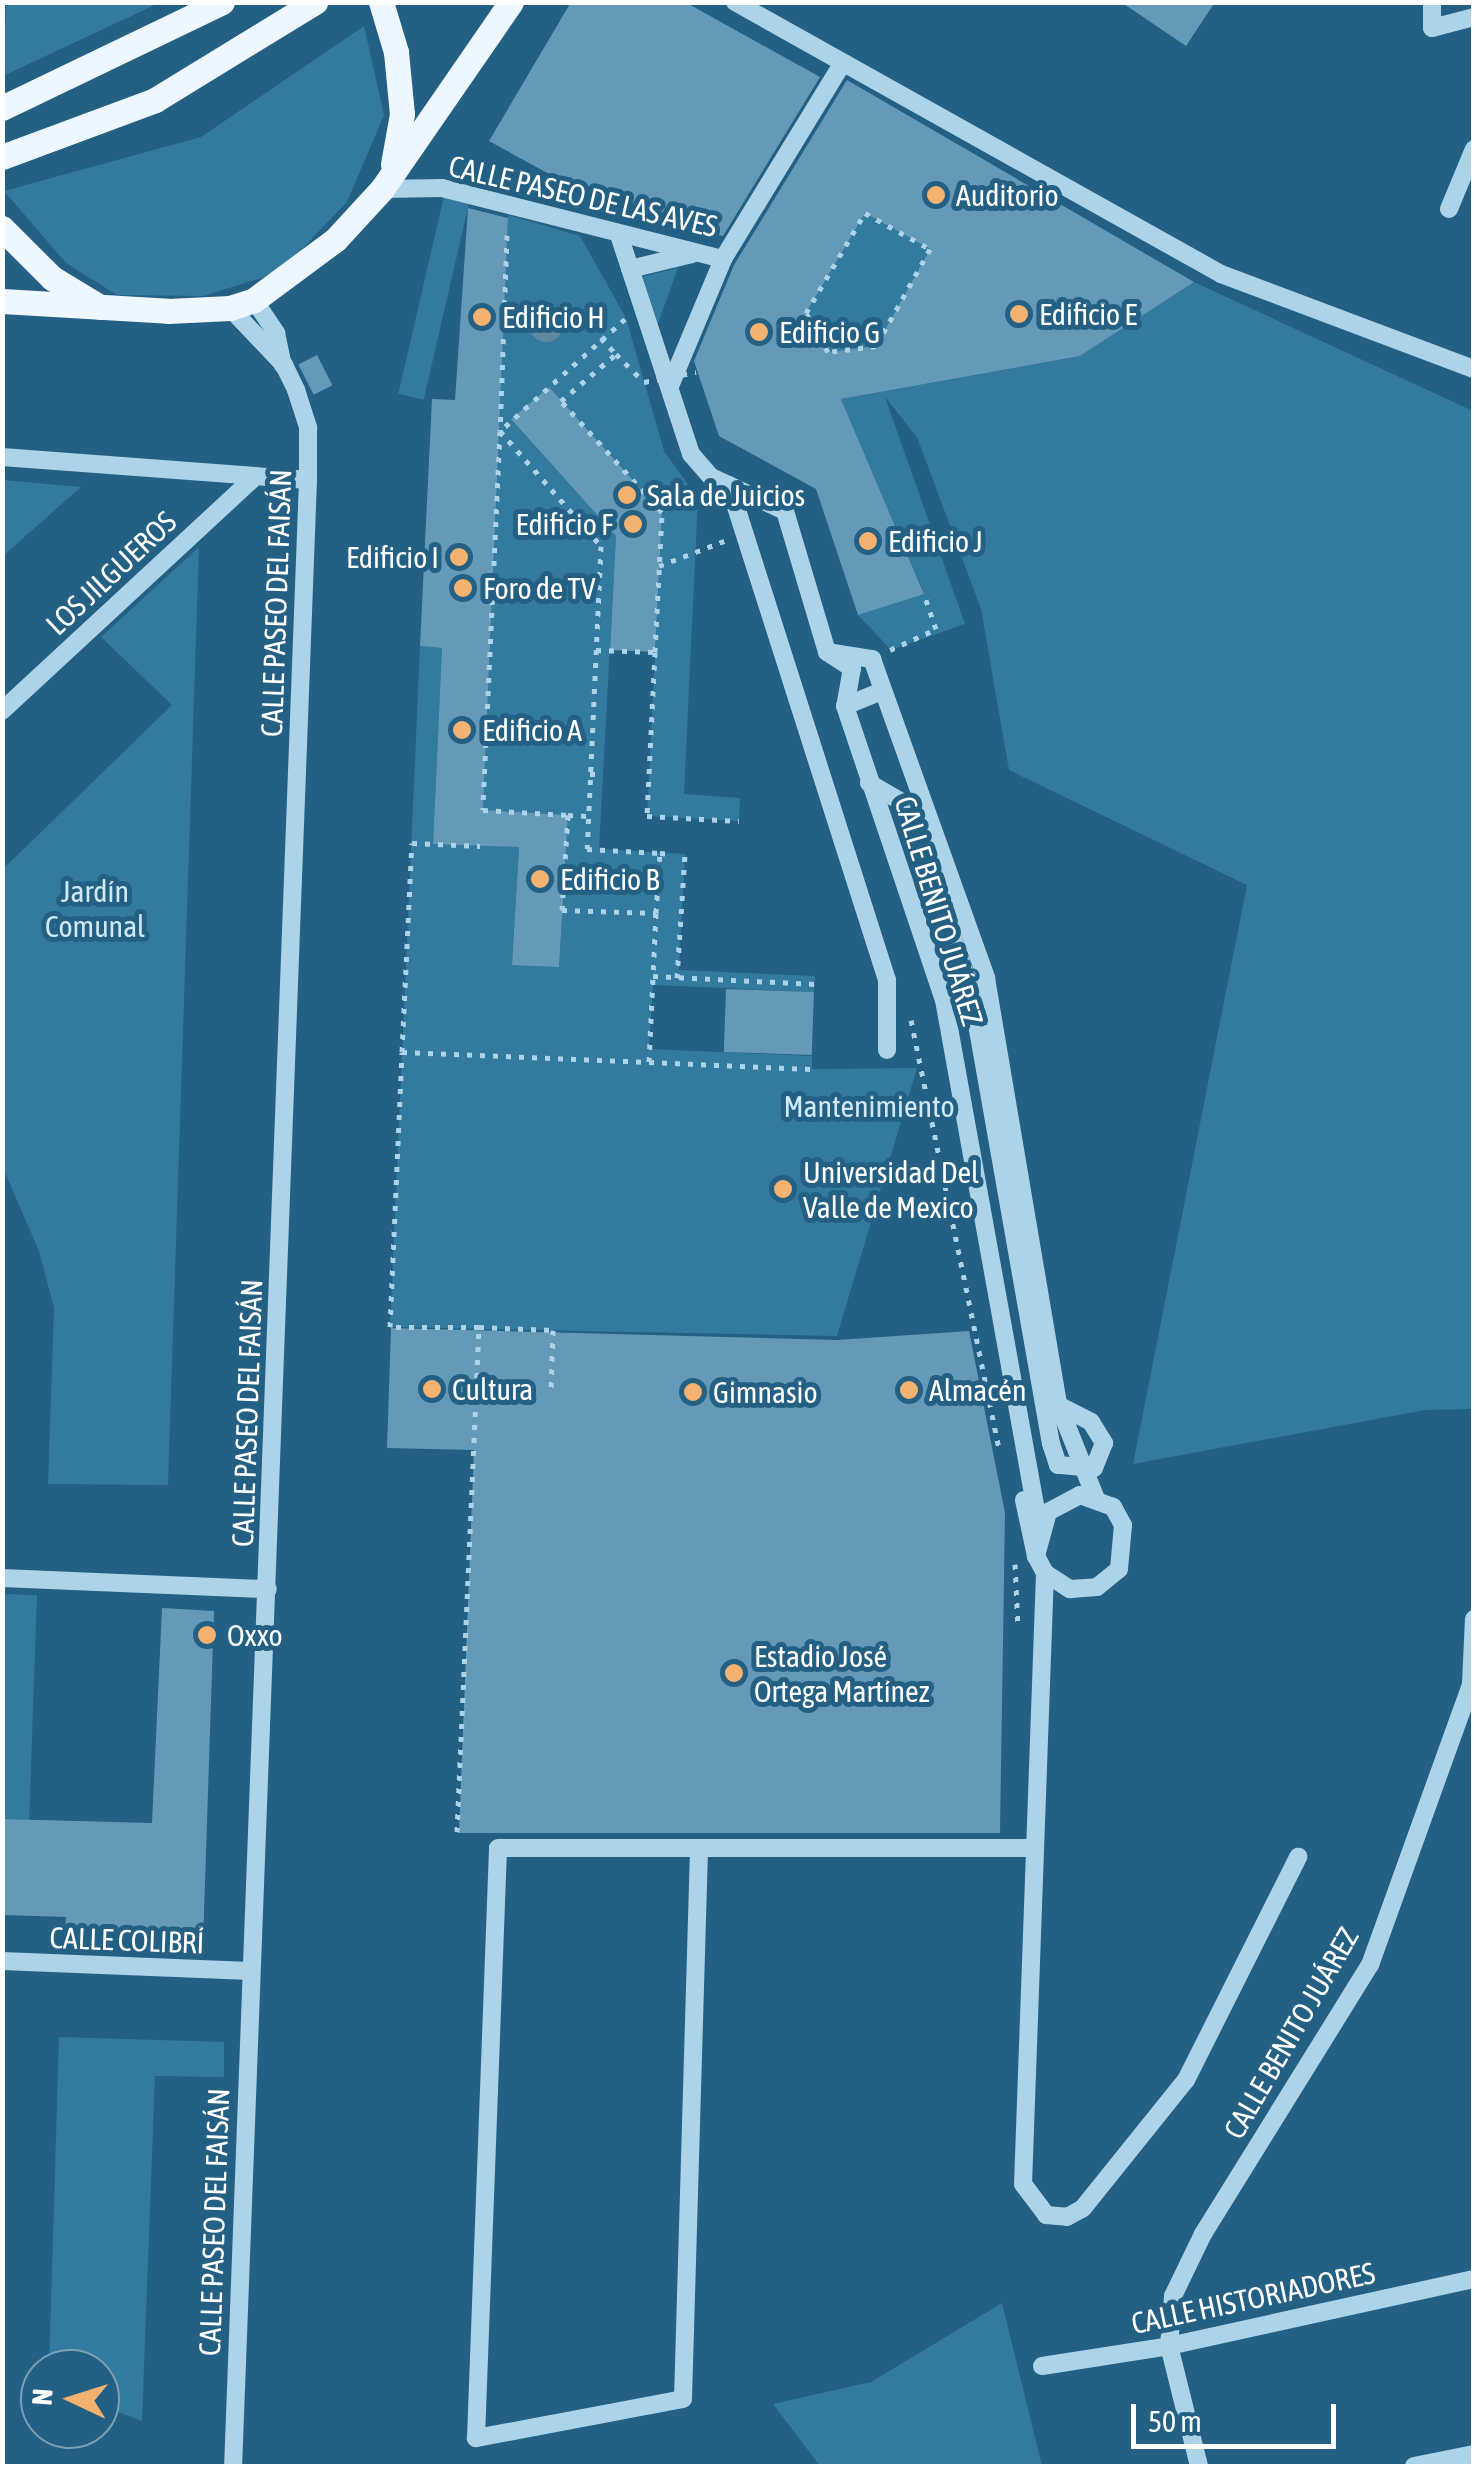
<!DOCTYPE html>
<html>
<head>
<meta charset="utf-8">
<style>
  body { margin:0 }
  #map { position:relative; width:1476px; height:2469px; overflow:hidden; background:#236083; font-family:"Asap Condensed",sans-serif }
  div>[style] { position:absolute }
  [style*='--x'] { left:calc(var(--x)*1px); top:calc(var(--y)*1px); width:calc(var(--w)*1px); rotate:calc(var(--a)*1deg) }
  .green>* { inset:0; background:#337a9f; transform-origin:0 0 }
  .water>* { inset:0; background:#5e89a1 }
  .round { border-radius:50% }
  .building>* { inset:0; background:#649ab7; transform-origin:0 0 }
  .path>* { height:5px; margin-top:-2.5px; transform-origin:0; background:repeating-linear-gradient(90deg,#acd3e8 0 5px,transparent 0 13px) }
  .minor>* { height:18px; margin:-9px; padding:0 9px; transform-origin:9px; border-radius:9px; background:#acd3e8 }
  .major>* { height:25px; margin:-12.5px; padding:0 12.5px; transform-origin:12.5px; border-radius:12.5px; background:#eef7fe }
  .path-bridge>* { height:5px; margin-top:-2.5px; transform-origin:0; background:repeating-linear-gradient(90deg,#acd3e8 0 5px,transparent 0 13px) }
  .dots>* { width:28px; height:28px; translate:-50% -50%; box-sizing:border-box; border:5px solid #236083; border-radius:50% }
  span { translate:-50% -50%; white-space:nowrap; text-align:center; line-height:1.15; -webkit-text-stroke:10px #236083; paint-order:stroke }
  .poi-label { font-size:30px; color:#fff }
  .left { translate:0 -50%; text-align:left }
  .right { translate:-100% -50%; text-align:right }
  .street-label { font-size:30px; color:#fff }
  .park-label { font-size:30px; color:#cfe9f6 }
  .frame { position:absolute; inset:0; border:5px solid #fff; pointer-events:none }
  .north { position:absolute; left:20px; top:2349px; width:100px; height:100px; box-sizing:border-box; background:#236083; border:2px solid #7ba0b5; border-radius:50%; rotate:274deg; font-size:28px; font-weight:700; line-height:40px; text-align:center; color:#fff }
  .north::after { content:''; display:block; margin:auto; width:35px; height:45px; background:#f3b26f; clip-path:polygon(50% 0,100% 100%,50% 72%,0 100%) }
  .scale { position:absolute; left:1131px; top:2404px; width:205px; height:45px; box-sizing:border-box; border:5px solid #fff; border-top:0; padding-left:12px; font-size:30px; line-height:35px; white-space:nowrap; color:#fff; -webkit-text-stroke:8px #236083; paint-order:stroke }
</style>
</head>
<body>
<div id="map">
  <div class="green">
    <i style="clip-path:polygon(6px 3px,6px 2px,159px 3px,3px 76px)"></i>
    <i style="clip-path:polygon(364px 26px,384px 115px,347px 202px,280px 272px,204px 296px,117px 295px,66px 263px,4px 191px,201px 137px)"></i>
    <i style="left:444px;top:196px;width:26px;height:203px;rotate:13deg"></i>
    <i style="clip-path:polygon(865px 213px,930px 249px,876px 346px,828px 352px,806px 313px)"></i>
    <i style="clip-path:polygon(508px 215px,580px 236px,626px 318px,664px 451px,698px 498px,684px 794px,740px 798px,739px 821px,647px 816px,662px 511px,549px 387px,511px 419px,616px 536px,599px 849px,685px 854px,679px 970px,815px 976px,814px 992px,653px 985px,649px 1049px,812px 1056px,812px 1069px,917px 1068px,837px 1336px,390px 1327px,420px 646px,442px 648px,433px 843px,519px 847px,512px 964px,559px 966px,568px 815px,483px 810px)"></i>
    <i style="clip-path:polygon(678px 268px,653px 337px,637px 278px)"></i>
    <i style="clip-path:polygon(1194px 282px,1473px 411px,1473px 1409px,1425px 1410px,1133px 1464px,1247px 885px,1009px 770px,981px 609px,917px 437px,885px 397px,965px 624px,891px 650px,858px 615px,924px 593px,841px 399px,1080px 356px)"></i>
    <i style="clip-path:polygon(3px 480px,81px 487px,3px 556px)"></i>
    <i style="clip-path:polygon(199px 547px,168px 1485px,48px 1484px,54px 1308px,39px 1251px,3px 1168px,3px 869px,172px 705px,101px 637px)"></i>
    <i style="left:3px;top:1594px;width:34px;height:225px;rotate:2deg"></i>
    <i style="clip-path:polygon(59px 2037px,224px 2042px,224px 2077px,155px 2076px,142px 2421px,100px 2405px,100px 2369px,49px 2369px)"></i>
    <i style="clip-path:polygon(1002px 2303px,1042px 2466px,820px 2466px,773px 2404px,871px 2382px)"></i>
  </div>
  <div class="water">
    <i class="round" style="left:529px;top:308px;width:34px;height:34px"></i>
  </div>
  <div class="building">
    <i style="clip-path:polygon(571px 2px,685px 2px,820px 77px,723px 236px,557px 195px,560px 180px,489px 141px)"></i>
    <i style="clip-path:polygon(1121px 2px,1215px 2px,1186px 46px)"></i>
    <i style="clip-path:polygon(evenodd,847px 80px,1194px 282px,1080px 356px,841px 399px,924px 594px,858px 615px,816px 489px,719px 436px,694px 361px,734px 265px,847px 80px,865px 213px,930px 249px,876px 346px,828px 352px,806px 313px,865px 213px)"></i>
    <i style="clip-path:polygon(468px 208px,508px 218px,483px 810px,568px 815px,559px 967px,512px 965px,519px 847px,433px 844px,442px 648px,420px 646px,432px 399px,455px 400px)"></i>
    <i style="left:317px;top:355px;width:34px;height:21px;rotate:63deg"></i>
    <i style="clip-path:polygon(549px 387px,662px 512px,655px 652px,610px 650px,616px 536px,511px 419px)"></i>
    <i style="left:726px;top:989px;width:88px;height:63px;rotate:2deg"></i>
    <i style="clip-path:polygon(391px 1328px,837px 1340px,969px 1331px,1005px 1513px,1000px 1833px,459px 1833px,474px 1450px,387px 1448px)"></i>
    <i style="clip-path:polygon(162px 1608px,214px 1611px,203px 1943px,150px 1944px,150px 1933px,65px 1930px,66px 1917px,2px 1915px,2px 1819px,152px 1823px)"></i>
  </div>
  <div class="path">
    <i style="--x:865;--y:213;--w:74;--a:29"></i>
    <i style="--x:930;--y:249;--w:111;--a:119.1"></i>
    <i style="--x:876;--y:346;--w:48;--a:172.9"></i>
    <i style="--x:828;--y:352;--w:45;--a:-119.4"></i>
    <i style="--x:806;--y:313;--w:116;--a:-59.5"></i>
    <i style="--x:507;--y:235;--w:196;--a:92"></i>
    <i style="--x:500;--y:431;--w:153;--a:48.7"></i>
    <i style="--x:601;--y:546;--w:303;--a:92.6"></i>
    <i style="--x:587;--y:849;--w:73;--a:3.1"></i>
    <i style="--x:625;--y:319;--w:168;--a:138.1"></i>
    <i style="--x:500;--y:431;--w:379;--a:92.6"></i>
    <i style="--x:483;--y:810;--w:85;--a:3.4"></i>
    <i style="--x:568;--y:815;--w:95;--a:93.6"></i>
    <i style="--x:562;--y:910;--w:94;--a:1.8"></i>
    <i style="--x:656;--y:913;--w:63;--a:92.7"></i>
    <i style="--x:653;--y:976;--w:162;--a:2.8"></i>
    <i style="--x:601;--y:338;--w:22;--a:47"></i>
    <i style="--x:659;--y:566;--w:70;--a:-21"></i>
    <i style="--x:596;--y:650;--w:59;--a:1.9"></i>
    <i style="--x:655;--y:652;--w:140;--a:-87.1"></i>
    <i style="--x:662;--y:512;--w:150;--a:-132.3"></i>
    <i style="--x:561;--y:401;--w:72;--a:-40.5"></i>
    <i style="--x:616;--y:354;--w:35;--a:45"></i>
    <i style="--x:890;--y:650;--w:51;--a:-24.5"></i>
    <i style="--x:936;--y:629;--w:37;--a:-109"></i>
    <i style="--x:655;--y:652;--w:164;--a:92.8"></i>
    <i style="--x:647;--y:816;--w:92;--a:3.1"></i>
    <i style="--x:590;--y:774;--w:13;--a:0"></i>
    <i style="--x:568;--y:815;--w:20;--a:3"></i>
    <i style="--x:656;--y:913;--w:60;--a:-86.2"></i>
    <i style="--x:660;--y:853;--w:12;--a:5"></i>
    <i style="--x:677;--y:978;--w:124;--a:-86.3"></i>
    <i style="--x:911;--y:1020;--w:438;--a:78.4"></i>
    <i style="--x:402;--y:1052;--w:209;--a:-87.3"></i>
    <i style="--x:412;--y:843;--w:68;--a:2.5"></i>
    <i style="--x:649;--y:1062;--w:162;--a:2.5"></i>
    <i style="--x:479;--y:1327;--w:74;--a:2.3"></i>
    <i style="--x:553;--y:1330;--w:61;--a:91.9"></i>
    <i style="--x:1015;--y:1564;--w:64;--a:87.3"></i>
    <i style="--x:457;--y:1832;--w:505;--a:-87.51"></i>
    <i style="--x:479;--y:1327;--w:89;--a:180"></i>
    <i style="--x:390;--y:1327;--w:275;--a:-87.5"></i>
    <i style="--x:402;--y:1052;--w:247;--a:2.3"></i>
    <i style="--x:649;--y:1062;--w:86;--a:-87.3"></i>
  </div>
  <div class="minor">
    <i style="--x:735;--y:2;--w:557;--a:29.23"></i>
    <i style="--x:1221;--y:274;--w:270;--a:20.6"></i>
    <i style="--x:1432;--y:2;--w:26;--a:90"></i>
    <i style="--x:1432;--y:28;--w:43;--a:-14.7"></i>
    <i style="--x:382;--y:189;--w:60;--a:-1"></i>
    <i style="--x:442;--y:188;--w:290;--a:14.2"></i>
    <i style="--x:1449;--y:209;--w:65;--a:-67.4"></i>
    <i style="--x:619;--y:235;--w:231;--a:71.8"></i>
    <i style="--x:691;--y:454;--w:30;--a:49"></i>
    <i style="--x:711;--y:477;--w:81;--a:24.7"></i>
    <i style="--x:785;--y:511;--w:147;--a:73.4"></i>
    <i style="--x:827;--y:652;--w:30;--a:33"></i>
    <i style="--x:852;--y:668;--w:39;--a:100"></i>
    <i style="--x:845;--y:706;--w:310;--a:71.4"></i>
    <i style="--x:944;--y:1000;--w:535;--a:79.78"></i>
    <i style="--x:630;--y:269;--w:64;--a:-13.6"></i>
    <i style="--x:254;--y:300;--w:40;--a:56"></i>
    <i style="--x:276;--y:333;--w:33;--a:78"></i>
    <i style="--x:230;--y:308;--w:79;--a:46.5"></i>
    <i style="--x:284;--y:365;--w:28;--a:64"></i>
    <i style="--x:296;--y:390;--w:40;--a:72"></i>
    <i style="--x:308;--y:428;--w:52;--a:90"></i>
    <i style="--x:308;--y:480;--w:1987;--a:92.16"></i>
    <i style="--x:670;--y:386;--w:138;--a:-67.3"></i>
    <i style="--x:723;--y:259;--w:228;--a:-58.6"></i>
    <i style="--x:2;--y:457;--w:307;--a:4.3"></i>
    <i style="--x:729;--y:485;--w:520;--a:72.3"></i>
    <i style="--x:887;--y:980;--w:70;--a:90"></i>
    <i style="--x:827;--y:652;--w:46;--a:8.8"></i>
    <i style="--x:872;--y:659;--w:339;--a:70.3"></i>
    <i style="--x:986;--y:978;--w:433;--a:80.4"></i>
    <i style="--x:1058;--y:1405;--w:37;--a:27"></i>
    <i style="--x:1091;--y:1422;--w:25;--a:58"></i>
    <i style="--x:1104;--y:1443;--w:27;--a:112"></i>
    <i style="--x:1094;--y:1468;--w:36;--a:-175"></i>
    <i style="--x:1058;--y:1465;--w:22;--a:-108"></i>
    <i style="--x:1051;--y:1444;--w:460;--a:-100"></i>
    <i style="--x:971;--y:991;--w:197;--a:-109"></i>
    <i style="--x:907;--y:805;--w:44;--a:-149.9"></i>
    <i style="--x:845;--y:706;--w:40;--a:-22"></i>
    <i style="--x:2;--y:711;--w:346;--a:-42.8"></i>
    <i style="--x:1059;--y:1406;--w:100;--a:68.3"></i>
    <i style="--x:1024;--y:1500;--w:57;--a:77.9"></i>
    <i style="--x:1036;--y:1556;--w:19;--a:62"></i>
    <i style="--x:1045;--y:1573;--w:30;--a:33"></i>
    <i style="--x:1070;--y:1589;--w:27;--a:-4"></i>
    <i style="--x:1097;--y:1587;--w:28;--a:-39"></i>
    <i style="--x:1119;--y:1569;--w:44;--a:-84.8"></i>
    <i style="--x:1123;--y:1525;--w:21;--a:-119"></i>
    <i style="--x:1113;--y:1507;--w:35;--a:-160"></i>
    <i style="--x:1080;--y:1495;--w:36;--a:152"></i>
    <i style="--x:1048;--y:1512;--w:46;--a:105.3"></i>
    <i style="--x:1045;--y:1573;--w:611;--a:92.06"></i>
    <i style="--x:1023;--y:2184;--w:39;--a:53"></i>
    <i style="--x:1046;--y:2215;--w:21;--a:5"></i>
    <i style="--x:1067;--y:2217;--w:18;--a:-29"></i>
    <i style="--x:1083;--y:2208;--w:164;--a:-51.2"></i>
    <i style="--x:1186;--y:2080;--w:250;--a:-63.3"></i>
    <i style="--x:2;--y:1578;--w:266;--a:2.4"></i>
    <i style="--x:699;--y:1850;--w:549;--a:91.67"></i>
    <i style="--x:683;--y:2399;--w:211;--a:169.3"></i>
    <i style="--x:476;--y:2438;--w:590;--a:-87.86"></i>
    <i style="--x:498;--y:1848;--w:537;--a:0"></i>
    <i style="--x:2;--y:1961;--w:248;--a:2.3"></i>
    <i style="--x:1042;--y:2366;--w:129;--a:-8.9"></i>
    <i style="--x:1169;--y:2346;--w:312;--a:-12.4"></i>
    <i style="--x:1199;--y:2466;--w:124;--a:-104"></i>
    <i style="--x:1169;--y:2346;--w:50;--a:-85.4"></i>
    <i style="--x:1173;--y:2296;--w:69;--a:-64.2"></i>
    <i style="--x:1203;--y:2234;--w:317;--a:-58.2"></i>
    <i style="--x:1370;--y:1965;--w:299;--a:-70.2"></i>
    <i style="--x:1471;--y:1684;--w:65;--a:-87.4"></i>
    <i style="--x:1414;--y:2466;--w:61;--a:-11.3"></i>
  </div>
  <div class="major">
    <i style="--x:381;--y:2;--w:52;--a:73.3"></i>
    <i style="--x:396;--y:52;--w:62;--a:84.5"></i>
    <i style="--x:402;--y:114;--w:51;--a:100.2"></i>
    <i style="--x:2;--y:108;--w:244;--a:-25.7"></i>
    <i style="--x:2;--y:157;--w:163;--a:-20.4"></i>
    <i style="--x:155;--y:100;--w:188;--a:-31.5"></i>
    <i style="--x:2;--y:228;--w:71;--a:45"></i>
    <i style="--x:52;--y:278;--w:56;--a:31.1"></i>
    <i style="--x:2;--y:301;--w:166;--a:3.4"></i>
    <i style="--x:168;--y:311;--w:62;--a:-2.8"></i>
    <i style="--x:230;--y:308;--w:25;--a:-18"></i>
    <i style="--x:254;--y:300;--w:102;--a:-36.6"></i>
    <i style="--x:336;--y:239;--w:68;--a:-47.4"></i>
    <i style="--x:382;--y:189;--w:227;--a:-55.4"></i>
  </div>
  <div class="path-bridge">
    <i style="--x:644;--y:382;--w:53;--a:-10.9"></i>
  </div>
  <div class="dots">
    <i style="left:936px;top:195px;background:#f3b26f"></i>
    <i style="left:1019px;top:314px;background:#f3b26f"></i>
    <i style="left:482px;top:317px;background:#f3b26f"></i>
    <i style="left:759px;top:332px;background:#f3b26f"></i>
    <i style="left:627px;top:495px;background:#f3b26f"></i>
    <i style="left:633px;top:524px;background:#f3b26f"></i>
    <i style="left:868px;top:541px;background:#f3b26f"></i>
    <i style="left:459px;top:557px;background:#f3b26f"></i>
    <i style="left:463px;top:588px;background:#f3b26f"></i>
    <i style="left:462px;top:730px;background:#f3b26f"></i>
    <i style="left:540px;top:879px;background:#f3b26f"></i>
    <i style="left:783px;top:1189px;background:#f3b26f"></i>
    <i style="left:432px;top:1389px;background:#f3b26f"></i>
    <i style="left:909px;top:1390px;background:#f3b26f"></i>
    <i style="left:693px;top:1392px;background:#f3b26f"></i>
    <i style="left:207px;top:1635px;background:#f3b26f"></i>
    <i style="left:734px;top:1673px;background:#f3b26f"></i>
  </div>
  <div class="poi-label">
    <span class="left" style="left:956px;top:195px">Auditorio</span>
    <span class="left" style="left:1039px;top:314px">Edificio E</span>
    <span class="left" style="left:502px;top:317px">Edificio H</span>
    <span class="left" style="left:779px;top:332px">Edificio G</span>
    <span class="left" style="left:647px;top:495px">Sala de Juicios</span>
    <span class="right" style="left:613px;top:524px">Edificio F</span>
    <span class="left" style="left:888px;top:541px">Edificio J</span>
    <span class="right" style="left:439px;top:557px">Edificio I</span>
    <span class="left" style="left:483px;top:588px">Foro de TV</span>
    <span class="left" style="left:482px;top:730px">Edificio A</span>
    <span class="left" style="left:560px;top:879px">Edificio B</span>
    <span class="left" style="left:803px;top:1189px">Universidad Del<br>Valle de Mexico</span>
    <span class="left" style="left:452px;top:1389px">Cultura</span>
    <span class="left" style="left:929px;top:1390px">Almacén</span>
    <span class="left" style="left:713px;top:1392px">Gimnasio</span>
    <span class="left" style="left:227px;top:1635px">Oxxo</span>
    <span class="left" style="left:754px;top:1673px">Estadio José<br>Ortega Martínez</span>
  </div>
  <div class="street-label">
    <span style="left:583px;top:196px;rotate:13deg">CALLE PASEO DE LAS AVES</span>
    <span style="left:111px;top:573px;rotate:-43deg">LOS JILGUEROS</span>
    <span style="left:276px;top:603px;rotate:-88deg">CALLE PASEO DEL FAISÁN</span>
    <span style="left:939px;top:911px;rotate:73deg">CALLE BENITO JUÁREZ</span>
    <span style="left:247px;top:1413px;rotate:-88deg">CALLE PASEO DEL FAISÁN</span>
    <span style="left:127px;top:1940px;rotate:2deg">CALLE COLIBRÍ</span>
    <span style="left:1291px;top:2033px;rotate:-60deg">CALLE BENITO JUÁREZ</span>
    <span style="left:214px;top:2222px;rotate:-88deg">CALLE PASEO DEL FAISÁN</span>
    <span style="left:1253px;top:2298px;rotate:-12deg">CALLE HISTORIADORES</span>
  </div>
  <div class="park-label">
    <span style="left:95px;top:908px">Jardín<br>Comunal</span>
    <span style="left:869px;top:1106px">Mantenimiento</span>
  </div>
  <div class="frame"></div>
  <div class="north">N</div>
  <div class="scale">50 m</div>
</div>
</body>
</html>
